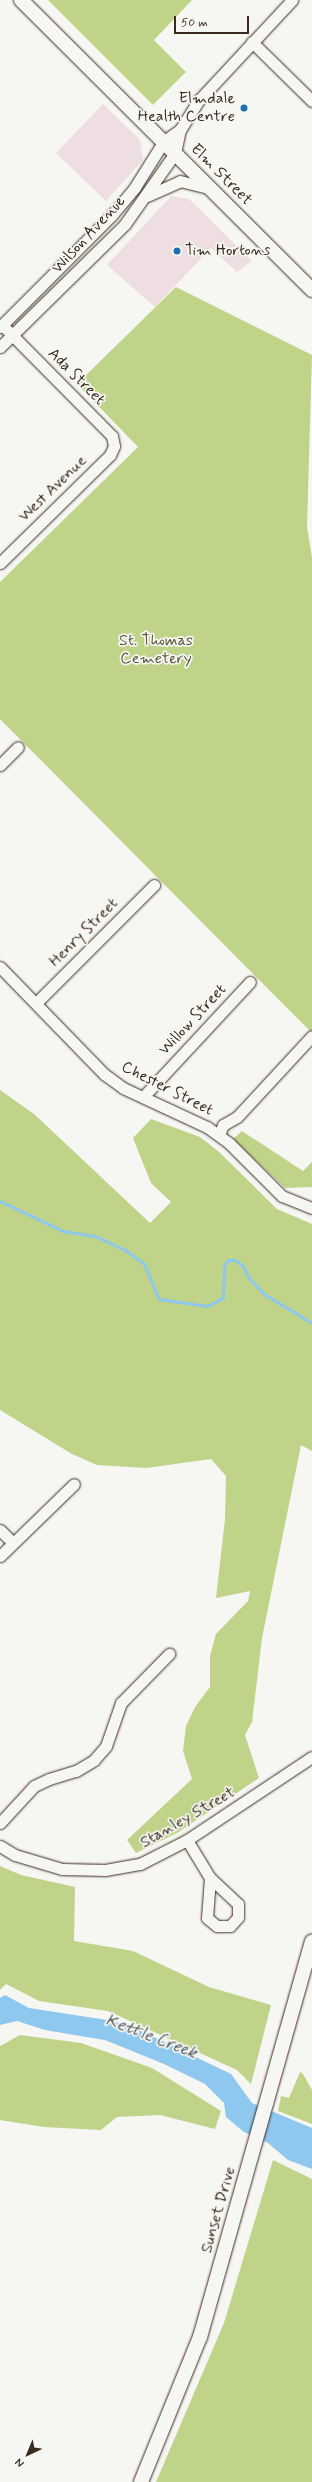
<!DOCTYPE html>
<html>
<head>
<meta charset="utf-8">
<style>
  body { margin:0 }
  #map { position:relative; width:312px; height:2482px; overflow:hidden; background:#f6f6f2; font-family:Mynerve,sans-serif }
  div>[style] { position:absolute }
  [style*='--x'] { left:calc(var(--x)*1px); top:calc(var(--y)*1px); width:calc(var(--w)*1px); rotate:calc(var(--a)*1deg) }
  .built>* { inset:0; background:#eedee2 }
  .green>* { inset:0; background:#bfd389 }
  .water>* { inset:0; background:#8ec8ee }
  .stream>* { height:3px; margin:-1.5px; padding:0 1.5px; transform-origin:1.5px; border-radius:1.5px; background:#8ec8ee }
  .roads { filter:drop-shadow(0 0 1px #3b2a1e) drop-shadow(0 0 1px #3b2a1e) }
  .minor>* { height:11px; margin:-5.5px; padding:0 5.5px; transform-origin:5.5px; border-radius:5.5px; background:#f6f6f2 }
  .major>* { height:14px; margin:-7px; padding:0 7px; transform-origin:7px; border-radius:7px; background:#f6f6f2 }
  .dots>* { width:11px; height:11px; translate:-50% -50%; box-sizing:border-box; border:2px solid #f6f6f2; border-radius:50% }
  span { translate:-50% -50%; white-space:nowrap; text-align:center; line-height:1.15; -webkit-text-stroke:3.5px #f6f6f2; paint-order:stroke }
  .poi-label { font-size:16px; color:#3b2a1e }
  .right { translate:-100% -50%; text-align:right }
  .left { translate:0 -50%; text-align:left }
  .street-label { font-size:16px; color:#3b2a1e }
  .park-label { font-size:16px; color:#5c5439 }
  .water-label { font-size:17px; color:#54595c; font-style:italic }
  .north { position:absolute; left:8px; top:2434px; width:40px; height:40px; -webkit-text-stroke:3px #f6f6f2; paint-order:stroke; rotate:224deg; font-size:11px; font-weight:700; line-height:16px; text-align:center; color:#3b2a1e }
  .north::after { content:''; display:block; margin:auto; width:14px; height:18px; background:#3b2a1e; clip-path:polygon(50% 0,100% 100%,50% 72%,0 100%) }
  .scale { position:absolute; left:174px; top:16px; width:75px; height:18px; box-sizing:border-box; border:2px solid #3b2a1e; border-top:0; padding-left:5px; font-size:12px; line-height:14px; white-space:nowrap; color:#3b2a1e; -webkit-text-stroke:3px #f6f6f2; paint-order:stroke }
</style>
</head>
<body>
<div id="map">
  <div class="built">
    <i style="clip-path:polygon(103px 104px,140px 140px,143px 160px,106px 201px,56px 153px)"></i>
    <i style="clip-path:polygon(171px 196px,189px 199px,252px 261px,237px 272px,211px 248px,155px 307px,107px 265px)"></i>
  </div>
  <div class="green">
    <i style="clip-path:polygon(48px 0,192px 0,154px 40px,186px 72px,153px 105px)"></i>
    <i style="clip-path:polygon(176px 287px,312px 355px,307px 527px,312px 558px,312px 1033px,0 719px,0 582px,138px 447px,77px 384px)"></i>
    <i style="clip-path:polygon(0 1090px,34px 1114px,150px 1223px,171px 1202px,151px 1183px,133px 1138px,151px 1119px,200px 1137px,218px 1151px,277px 1209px,312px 1224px,312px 1451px,301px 1445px,262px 1638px,252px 1722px,245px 1735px,259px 1778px,177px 1833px,136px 1853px,127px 1840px,192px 1779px,183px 1751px,186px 1726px,195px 1707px,210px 1687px,210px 1656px,216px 1634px,248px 1601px,250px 1591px,216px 1598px,225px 1519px,226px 1476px,211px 1459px,146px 1468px,97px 1465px,72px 1454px,0 1410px)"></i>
    <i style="clip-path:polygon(242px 1131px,303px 1171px,312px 1162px,312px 1187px,285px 1188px,233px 1139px)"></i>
    <i style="clip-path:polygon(0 1866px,21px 1875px,75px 1887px,74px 1941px,133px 1951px,209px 1987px,271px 2005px,251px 2084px,237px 2070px,108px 2011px,39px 2001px,6px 1984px,0 1990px)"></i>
    <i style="clip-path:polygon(20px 2035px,81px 2043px,152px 2068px,221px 2111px,215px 2129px,160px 2115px,117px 2117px,101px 2130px,44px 2127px,0 2120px,0 2046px)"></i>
    <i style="clip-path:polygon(300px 2072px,303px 2074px,312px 2090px,312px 2124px,278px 2111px,281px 2096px,289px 2098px)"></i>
    <i style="clip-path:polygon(273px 2160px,312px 2179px,312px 2482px,156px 2482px,224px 2323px)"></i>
  </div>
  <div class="water">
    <i style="clip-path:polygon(5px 1995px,29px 2008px,107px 2020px,131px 2026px,231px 2074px,252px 2103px,312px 2128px,312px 2169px,288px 2160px,268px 2143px,244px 2132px,226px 2117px,224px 2103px,205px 2084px,164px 2064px,105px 2040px,45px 2030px,17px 2021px,0 2025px,0 1998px)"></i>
  </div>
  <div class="stream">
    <i style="--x:0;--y:1201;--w:70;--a:25.5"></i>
    <i style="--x:63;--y:1231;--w:32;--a:9"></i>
    <i style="--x:95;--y:1236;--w:33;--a:25"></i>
    <i style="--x:125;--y:1250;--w:24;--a:36"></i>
    <i style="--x:144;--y:1264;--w:38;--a:67"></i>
    <i style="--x:159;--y:1299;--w:49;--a:8.3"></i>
    <i style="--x:207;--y:1306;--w:18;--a:-27"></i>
    <i style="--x:223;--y:1298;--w:32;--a:-88"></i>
    <i style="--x:224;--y:1266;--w:7;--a:-56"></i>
    <i style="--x:228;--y:1260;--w:7;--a:0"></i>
    <i style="--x:235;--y:1260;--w:9;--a:36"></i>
    <i style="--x:242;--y:1265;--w:15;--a:62"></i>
    <i style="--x:249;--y:1278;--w:22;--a:47"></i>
    <i style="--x:264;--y:1294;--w:56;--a:31.1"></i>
  </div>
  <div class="roads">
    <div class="minor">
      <i style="--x:252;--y:42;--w:84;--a:44.5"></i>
      <i style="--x:147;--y:196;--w:36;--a:-24"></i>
      <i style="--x:180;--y:181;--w:30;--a:14"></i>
      <i style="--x:0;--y:327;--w:157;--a:-45"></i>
      <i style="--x:111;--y:216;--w:38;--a:-50"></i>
      <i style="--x:135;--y:187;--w:54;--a:-57.8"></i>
      <i style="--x:164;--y:141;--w:19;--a:-35"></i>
      <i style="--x:0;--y:347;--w:175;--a:-44.5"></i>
      <i style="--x:125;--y:224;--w:87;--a:-54.8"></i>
      <i style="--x:175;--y:153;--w:24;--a:-78"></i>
      <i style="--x:180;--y:130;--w:36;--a:-58"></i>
      <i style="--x:199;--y:100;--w:137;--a:-47.1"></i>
      <i style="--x:0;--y:563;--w:154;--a:-44.5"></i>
      <i style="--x:110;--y:455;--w:10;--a:-66"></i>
      <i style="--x:114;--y:446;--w:10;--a:-101"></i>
      <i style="--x:112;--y:436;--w:156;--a:-134.7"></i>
      <i style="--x:0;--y:765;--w:25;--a:-45"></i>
      <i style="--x:0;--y:967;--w:149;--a:45.8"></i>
      <i style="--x:104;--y:1074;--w:24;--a:36"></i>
      <i style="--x:123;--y:1088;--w:93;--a:24.9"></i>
      <i style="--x:207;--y:1127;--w:27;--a:36"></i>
      <i style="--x:229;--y:1143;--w:75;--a:45"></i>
      <i style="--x:282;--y:1196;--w:32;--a:22"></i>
      <i style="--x:36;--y:1003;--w:167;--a:-45"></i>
      <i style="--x:143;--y:1097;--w:157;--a:-47.1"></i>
      <i style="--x:219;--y:1135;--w:11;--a:-68"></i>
      <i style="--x:223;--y:1125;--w:16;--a:-30"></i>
      <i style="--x:237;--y:1117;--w:110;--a:-47.2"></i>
      <i style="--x:0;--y:1530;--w:18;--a:45"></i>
      <i style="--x:0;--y:1556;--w:103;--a:-44.2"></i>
      <i style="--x:0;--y:1823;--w:50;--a:-47.4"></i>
      <i style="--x:34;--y:1786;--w:17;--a:-25"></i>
      <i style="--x:49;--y:1779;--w:28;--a:-17"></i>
      <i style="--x:76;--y:1771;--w:21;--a:-31"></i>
      <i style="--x:94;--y:1760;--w:18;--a:-49"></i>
      <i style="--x:106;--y:1746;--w:46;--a:-70.8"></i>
      <i style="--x:121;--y:1703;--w:69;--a:-45.6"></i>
      <i style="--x:187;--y:1840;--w:44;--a:58.8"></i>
      <i style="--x:210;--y:1878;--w:40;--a:94.3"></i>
      <i style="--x:207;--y:1918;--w:13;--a:39"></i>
      <i style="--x:217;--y:1926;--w:13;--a:0"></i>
      <i style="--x:230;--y:1926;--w:12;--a:-48"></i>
      <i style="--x:238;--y:1917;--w:13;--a:-90"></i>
      <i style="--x:238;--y:1904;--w:38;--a:-137"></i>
      <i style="--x:0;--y:1846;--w:17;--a:31"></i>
      <i style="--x:15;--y:1855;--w:49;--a:16.6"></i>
      <i style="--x:62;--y:1869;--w:43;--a:1.3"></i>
      <i style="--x:105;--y:1870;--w:36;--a:-10"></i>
      <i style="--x:140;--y:1864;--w:53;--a:-27.1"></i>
      <i style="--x:187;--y:1840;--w:150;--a:-33.6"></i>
    </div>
    <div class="major">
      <i style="--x:21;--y:0;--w:411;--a:44.9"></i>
      <i style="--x:141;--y:2482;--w:157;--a:-67.9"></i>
      <i style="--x:200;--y:2337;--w:411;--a:-74.2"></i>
    </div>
  </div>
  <div class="dots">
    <i style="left:244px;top:108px;background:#1f6fb2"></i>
    <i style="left:177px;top:251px;background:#1f6fb2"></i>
  </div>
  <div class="poi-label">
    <span class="right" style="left:235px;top:108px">Elmdale<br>Health Centre</span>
    <span class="left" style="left:185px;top:251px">Tim Hortons</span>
  </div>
  <div class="street-label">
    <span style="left:221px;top:175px;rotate:45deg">Elm Street</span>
    <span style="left:89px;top:235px;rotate:-47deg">Wilson Avenue</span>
    <span style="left:76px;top:377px;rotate:45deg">Ada Street</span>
    <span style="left:53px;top:489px;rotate:-44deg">West Avenue</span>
    <span style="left:84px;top:933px;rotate:-45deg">Henry Street</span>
    <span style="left:193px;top:1020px;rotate:-47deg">Willow Street</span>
    <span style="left:167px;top:1089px;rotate:27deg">Chester Street</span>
    <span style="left:188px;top:1818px;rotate:-30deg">Stanley Street</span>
    <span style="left:219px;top:2210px;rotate:-74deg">Sunset Drive</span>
  </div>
  <div class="park-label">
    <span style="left:156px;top:650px">St. Thomas<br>Cemetery</span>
  </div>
  <div class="water-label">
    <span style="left:151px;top:2037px;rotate:21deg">Kettle Creek</span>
  </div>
  <div class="north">N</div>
  <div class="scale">50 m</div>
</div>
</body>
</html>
